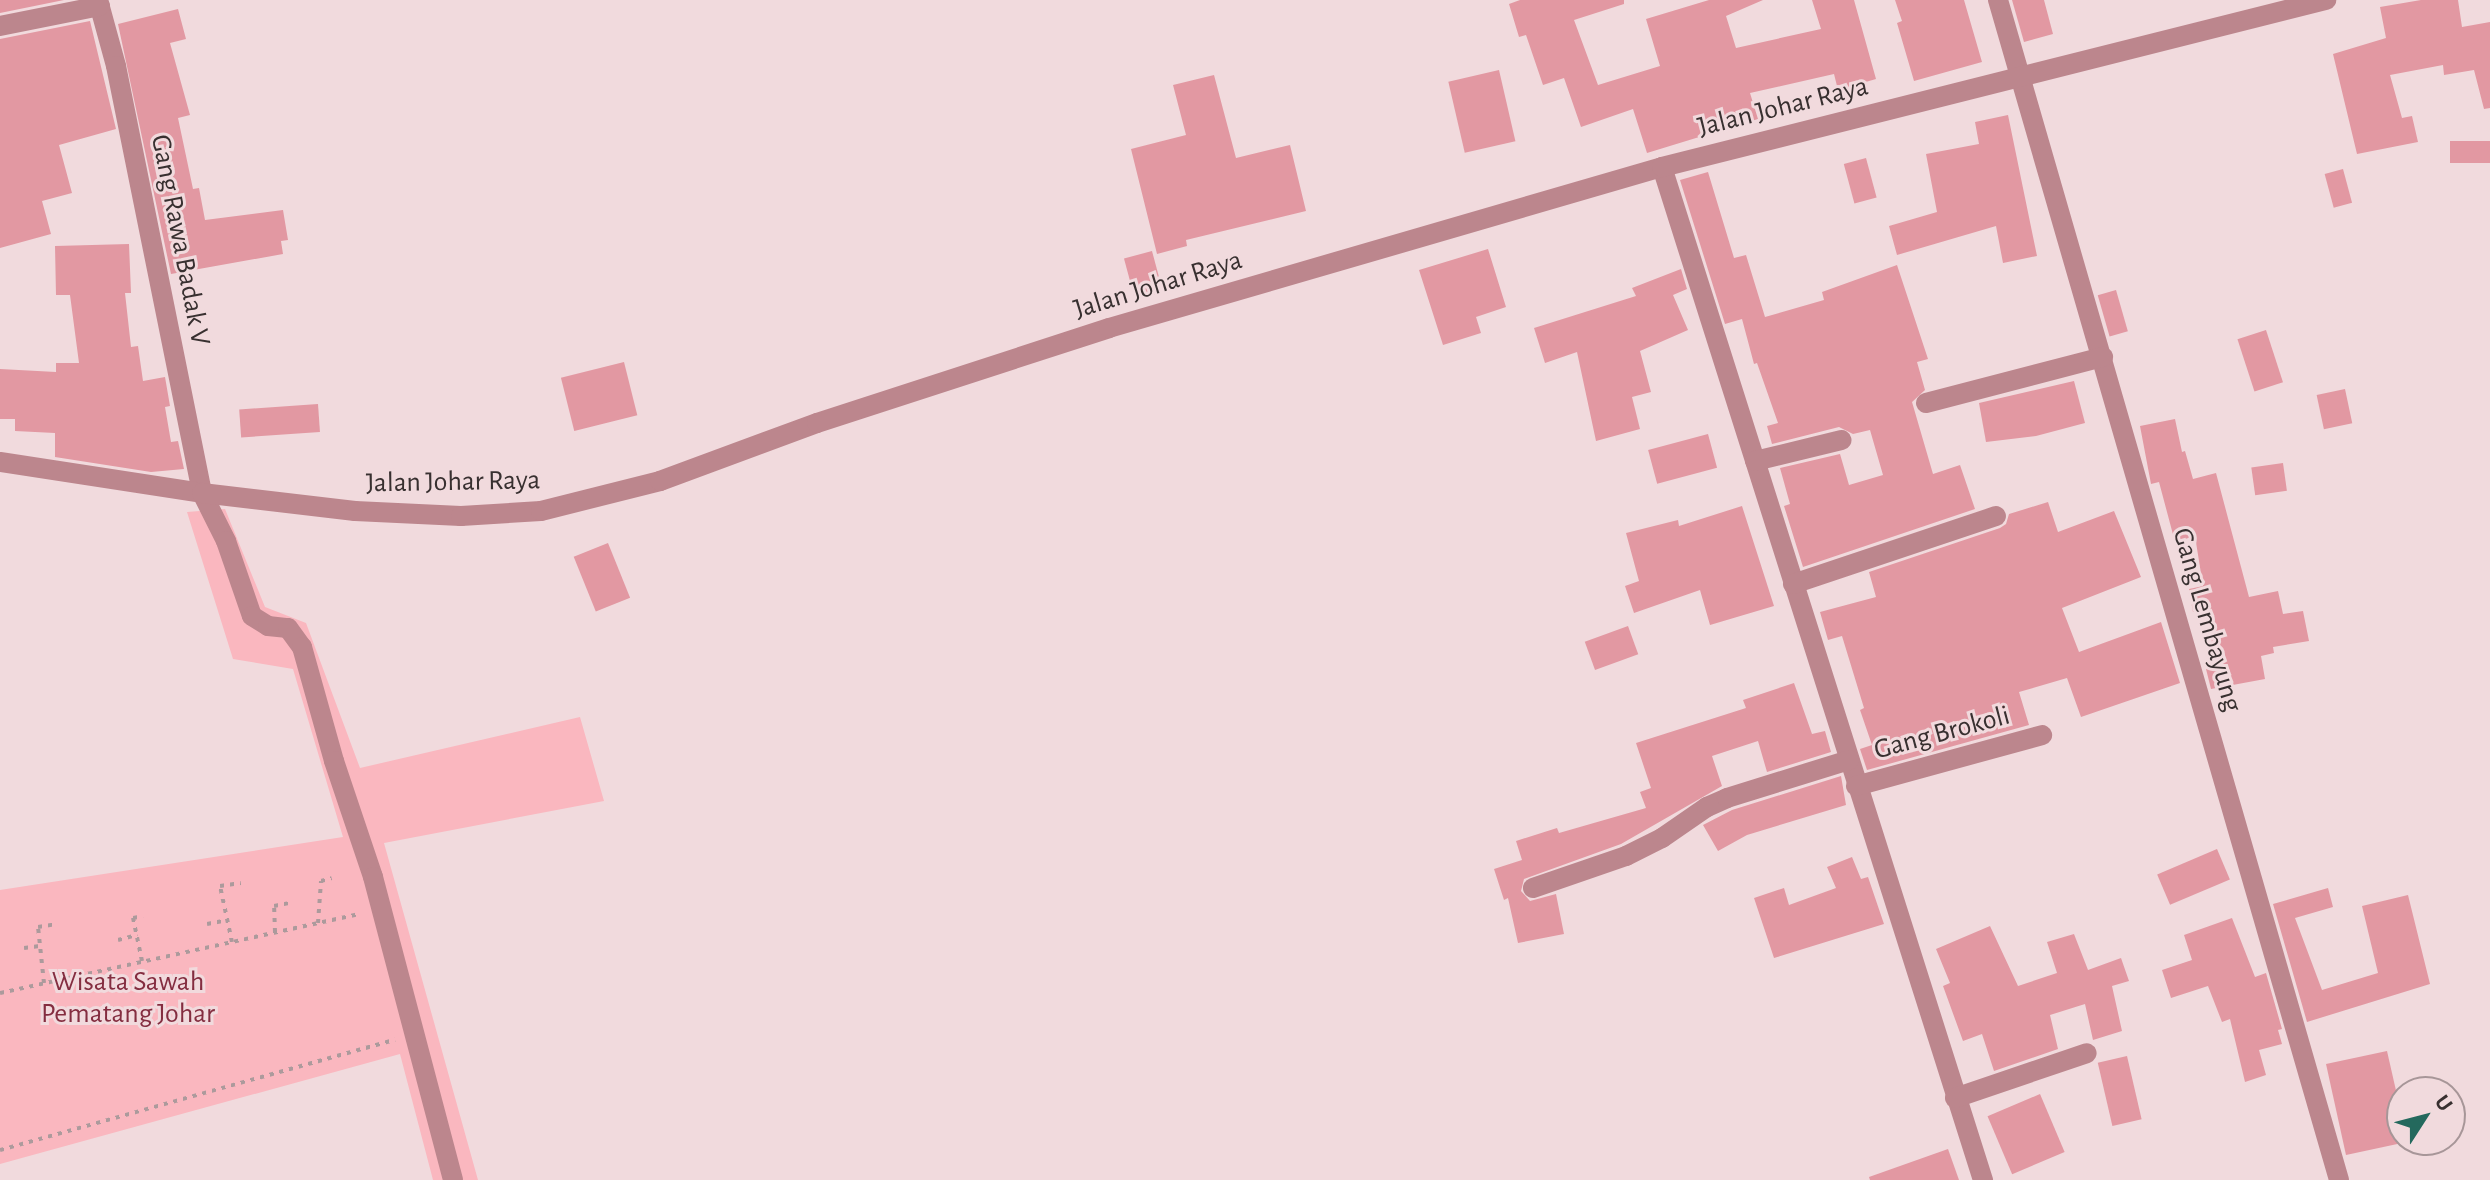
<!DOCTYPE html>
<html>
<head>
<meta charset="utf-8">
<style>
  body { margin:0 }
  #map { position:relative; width:2490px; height:1180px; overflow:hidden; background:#f1dadd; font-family:"Alegreya Sans",sans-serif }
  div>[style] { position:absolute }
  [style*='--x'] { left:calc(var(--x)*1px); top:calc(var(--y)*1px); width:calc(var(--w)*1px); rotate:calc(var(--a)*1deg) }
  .green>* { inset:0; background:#fab7bf }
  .building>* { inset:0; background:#e298a2; transform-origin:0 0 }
  .path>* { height:4px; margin-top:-2px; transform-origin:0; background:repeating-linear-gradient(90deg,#ac9a9c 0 4px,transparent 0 10px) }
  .minor>* { height:20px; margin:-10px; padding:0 10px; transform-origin:10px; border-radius:10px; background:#bc868d }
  span { translate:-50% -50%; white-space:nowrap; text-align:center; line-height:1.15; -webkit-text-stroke:6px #f1dadd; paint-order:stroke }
  .street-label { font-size:28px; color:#383030 }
  .park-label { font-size:28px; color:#842d40 }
  .north { position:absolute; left:2386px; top:1076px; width:80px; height:80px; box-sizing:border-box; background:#f1dadd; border:2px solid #a79698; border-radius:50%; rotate:54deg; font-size:22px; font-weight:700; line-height:32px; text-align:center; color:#383030 }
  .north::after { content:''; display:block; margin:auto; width:28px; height:36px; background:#24695d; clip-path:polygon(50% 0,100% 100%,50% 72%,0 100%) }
</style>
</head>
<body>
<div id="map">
  <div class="green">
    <i style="clip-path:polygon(225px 509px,265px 607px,306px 623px,360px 768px,580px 717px,604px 801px,384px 843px,478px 1180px,433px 1180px,400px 1054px,0 1164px,0 890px,343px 837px,293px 669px,233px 659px,187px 512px)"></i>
  </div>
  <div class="building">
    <i style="clip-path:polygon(0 0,64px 0,0 13px)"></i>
    <i style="clip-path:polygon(1520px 0,1624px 0,1624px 4px,1574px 20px,1598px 85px,1660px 66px,1646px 19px,1709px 0,1763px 0,1726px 16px,1736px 48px,1821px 29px,1812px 0,1854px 0,1876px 79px,1838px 90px,1834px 74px,1750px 93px,1758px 119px,1647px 153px,1633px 109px,1581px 127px,1564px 78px,1543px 85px,1526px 35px,1519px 37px,1509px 4px)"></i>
    <i style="clip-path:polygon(1895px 0,1964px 0,1982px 62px,1914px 81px,1897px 23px,1902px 21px)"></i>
    <i style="clip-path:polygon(2012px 0,2044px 0,2053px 34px,2024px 42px)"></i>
    <i style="clip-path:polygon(2421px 0,2458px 0,2462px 27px,2490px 22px,2490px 108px,2484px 109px,2474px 70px,2444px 75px,2443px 65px,2390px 75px,2402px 118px,2412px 116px,2418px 142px,2357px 154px,2333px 54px,2386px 38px,2380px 7px)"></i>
    <i style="clip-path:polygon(178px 9px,186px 39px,170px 43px,190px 115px,178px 118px,193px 189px,199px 188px,205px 220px,283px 210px,288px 240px,281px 241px,283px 254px,171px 274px,118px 24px)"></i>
    <i style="clip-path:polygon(90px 21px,116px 129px,59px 145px,72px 193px,42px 201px,51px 234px,0 248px,0 39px)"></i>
    <i style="left:1499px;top:70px;width:73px;height:52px;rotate:77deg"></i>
    <i style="clip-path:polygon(1214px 75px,1236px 158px,1290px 145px,1306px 211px,1186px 240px,1187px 246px,1157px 254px,1131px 149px,1186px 135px,1173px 85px)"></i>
    <i style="clip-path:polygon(2008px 115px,2037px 256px,2003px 263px,1996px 226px,1897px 255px,1889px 226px,1937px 212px,1926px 154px,1979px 144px,1975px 122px)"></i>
    <i style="left:2490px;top:141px;width:22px;height:40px;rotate:90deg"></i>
    <i style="left:1866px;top:158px;width:41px;height:23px;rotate:75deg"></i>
    <i style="left:2343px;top:169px;width:35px;height:19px;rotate:75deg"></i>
    <i style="clip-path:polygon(1708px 172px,1734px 258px,1746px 255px,1765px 317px,1824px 300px,1822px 292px,1897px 265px,1928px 359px,1917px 362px,1925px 390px,1912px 402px,1933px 474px,1960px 465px,1975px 509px,1803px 567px,1784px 506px,1790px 504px,1780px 468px,1840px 454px,1849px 485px,1883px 475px,1870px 430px,1853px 434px,1839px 427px,1772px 444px,1767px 426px,1778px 423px,1757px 363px,1754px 364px,1742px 319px,1725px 324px,1680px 180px)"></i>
    <i style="clip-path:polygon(129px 244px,131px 293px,125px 293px,131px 347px,138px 346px,143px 381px,165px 377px,170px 406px,165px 407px,171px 442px,178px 441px,184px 469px,151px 472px,55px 457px,55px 433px,15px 431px,15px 419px,0 419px,0 369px,56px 372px,56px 363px,79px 363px,70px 295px,56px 295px,55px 246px)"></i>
    <i style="clip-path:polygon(1488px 249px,1506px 307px,1476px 317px,1481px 333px,1443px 345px,1419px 270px)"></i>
    <i style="left:1152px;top:251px;width:43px;height:29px;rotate:75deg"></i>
    <i style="clip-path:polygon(1681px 269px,1687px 289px,1673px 295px,1688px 330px,1640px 351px,1651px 392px,1632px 397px,1640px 429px,1596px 441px,1577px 352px,1545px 363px,1534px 328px,1636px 296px,1632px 288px)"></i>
    <i style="left:2116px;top:290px;width:43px;height:19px;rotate:74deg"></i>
    <i style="left:2266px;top:330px;width:55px;height:30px;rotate:72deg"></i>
    <i style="left:624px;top:362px;width:55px;height:65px;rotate:76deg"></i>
    <i style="clip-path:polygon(2074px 381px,2085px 423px,2036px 436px,1986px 442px,1979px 403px)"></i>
    <i style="left:2345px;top:389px;width:35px;height:29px;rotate:78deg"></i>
    <i style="left:318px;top:404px;width:28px;height:79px;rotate:86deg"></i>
    <i style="clip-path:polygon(2175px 419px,2182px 452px,2185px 451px,2193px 479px,2216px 473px,2249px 597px,2278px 591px,2283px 614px,2303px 611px,2309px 641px,2273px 647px,2274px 653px,2261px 656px,2265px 679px,2211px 689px,2206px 669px,2216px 667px,2206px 610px,2193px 612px,2189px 589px,2203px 586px,2195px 536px,2175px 542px,2159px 482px,2151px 484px,2140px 426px)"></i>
    <i style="left:1708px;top:434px;width:35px;height:62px;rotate:75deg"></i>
    <i style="left:2283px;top:463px;width:28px;height:32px;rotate:82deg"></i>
    <i style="clip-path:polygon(2048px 502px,2058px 532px,2114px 511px,2141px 577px,2062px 608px,2079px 652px,2161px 622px,2180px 683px,2081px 717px,2067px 678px,2019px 692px,2029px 725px,1867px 770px,1860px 749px,1872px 745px,1860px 710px,1864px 708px,1842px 636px,1828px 640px,1820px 612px,1876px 597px,1869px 572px,2000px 528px,2006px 524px,2009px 514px)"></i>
    <i style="clip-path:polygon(1742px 506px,1774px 606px,1710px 625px,1700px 590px,1634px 613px,1625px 586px,1639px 581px,1626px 533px,1678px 520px,1679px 526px)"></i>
    <i style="left:608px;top:543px;width:59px;height:37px;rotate:68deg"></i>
    <i style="left:1628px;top:626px;width:30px;height:46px;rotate:70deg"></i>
    <i style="clip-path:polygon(1794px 683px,1812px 734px,1825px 731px,1831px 752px,1767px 772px,1758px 741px,1712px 756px,1722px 786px,1621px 844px,1524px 879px,1521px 891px,1530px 901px,1556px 894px,1564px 934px,1518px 943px,1508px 898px,1504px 900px,1494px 869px,1522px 860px,1516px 841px,1557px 828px,1559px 833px,1646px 808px,1640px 792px,1651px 788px,1636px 743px,1746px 708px,1743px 700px)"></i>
    <i style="clip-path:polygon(1841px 776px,1846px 805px,1747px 835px,1718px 851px,1703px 825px,1732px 810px)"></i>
    <i style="left:2217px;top:849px;width:33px;height:65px;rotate:67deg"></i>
    <i style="clip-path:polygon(1852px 857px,1861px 879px,1868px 877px,1884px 924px,1774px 958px,1754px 898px,1784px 888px,1789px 905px,1836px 888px,1827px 867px)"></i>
    <i style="clip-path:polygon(2328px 888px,2333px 907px,2295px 918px,2322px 990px,2378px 973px,2362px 906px,2408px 895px,2430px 984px,2307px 1022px,2273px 904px)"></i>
    <i style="clip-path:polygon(2232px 918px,2255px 977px,2266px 973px,2282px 1029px,2278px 1030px,2282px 1044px,2259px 1050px,2266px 1075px,2245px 1082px,2230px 1019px,2222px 1022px,2208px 986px,2171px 998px,2162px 970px,2192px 960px,2184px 935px)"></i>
    <i style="clip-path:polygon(1990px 926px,2018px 986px,2057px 973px,2047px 942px,2074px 934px,2088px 970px,2121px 958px,2129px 981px,2112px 986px,2122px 1031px,2093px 1040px,2085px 1004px,2050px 1015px,2058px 1049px,1994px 1071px,1982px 1034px,1963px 1041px,1943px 986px,1950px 983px,1936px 949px)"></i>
    <i style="clip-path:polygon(2387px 1051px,2402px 1117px,2402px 1143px,2346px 1155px,2326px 1064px)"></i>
    <i style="left:2127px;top:1056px;width:65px;height:30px;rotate:77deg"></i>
    <i style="left:2040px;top:1094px;width:63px;height:57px;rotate:67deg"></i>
    <i style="clip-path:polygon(1948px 1149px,1959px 1180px,1870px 1180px,1869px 1177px)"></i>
  </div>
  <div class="path">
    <i style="--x:318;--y:923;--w:42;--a:-85.9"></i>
    <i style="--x:321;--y:881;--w:11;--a:-15"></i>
    <i style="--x:207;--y:924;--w:20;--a:-11"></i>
    <i style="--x:275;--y:932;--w:26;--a:-92"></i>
    <i style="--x:274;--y:906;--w:15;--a:-11"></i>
    <i style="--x:118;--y:940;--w:20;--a:-15"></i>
    <i style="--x:232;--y:942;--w:57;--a:-102.1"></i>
    <i style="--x:220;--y:886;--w:21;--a:-8"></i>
    <i style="--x:24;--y:948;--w:16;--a:-7"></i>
    <i style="--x:142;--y:961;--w:44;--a:-101.8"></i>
    <i style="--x:133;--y:918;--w:10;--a:-11"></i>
    <i style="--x:44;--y:983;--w:56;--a:-96.1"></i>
    <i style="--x:38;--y:927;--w:20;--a:-9"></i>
    <i style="--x:0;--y:993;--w:369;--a:-12.4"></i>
    <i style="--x:0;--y:1150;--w:410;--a:-15.6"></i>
  </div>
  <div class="minor">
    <i style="--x:98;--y:0;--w:68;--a:74.7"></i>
    <i style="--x:116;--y:66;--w:436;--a:78.6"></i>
    <i style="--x:202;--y:493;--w:54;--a:63.4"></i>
    <i style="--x:226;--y:541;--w:79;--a:70.9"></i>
    <i style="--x:252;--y:616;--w:19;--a:32"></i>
    <i style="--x:268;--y:626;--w:20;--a:6"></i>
    <i style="--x:288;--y:628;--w:24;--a:54"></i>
    <i style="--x:302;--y:647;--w:118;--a:74.3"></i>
    <i style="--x:334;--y:761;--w:122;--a:71.4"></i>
    <i style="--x:373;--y:877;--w:313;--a:75.2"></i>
    <i style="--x:1998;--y:0;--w:1228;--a:73.88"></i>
    <i style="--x:0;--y:26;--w:102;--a:-11.3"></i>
    <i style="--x:1662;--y:167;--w:1063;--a:72.42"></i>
    <i style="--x:1926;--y:403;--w:183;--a:-14.6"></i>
    <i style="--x:1755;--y:461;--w:89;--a:-13.6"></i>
    <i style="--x:0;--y:462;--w:204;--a:8.7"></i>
    <i style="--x:202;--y:493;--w:154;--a:6.7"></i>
    <i style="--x:355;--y:511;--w:106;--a:2.7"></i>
    <i style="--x:461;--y:516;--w:80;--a:-3.6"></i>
    <i style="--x:541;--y:511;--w:123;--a:-14.1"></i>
    <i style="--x:660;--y:481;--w:167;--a:-20.3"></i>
    <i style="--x:817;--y:423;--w:307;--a:-18"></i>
    <i style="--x:1109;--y:328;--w:576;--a:-16.23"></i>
    <i style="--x:1662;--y:167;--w:685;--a:-14.12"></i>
    <i style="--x:1793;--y:584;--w:214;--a:-18.5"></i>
    <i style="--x:1856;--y:786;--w:193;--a:-15.3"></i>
    <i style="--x:1533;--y:888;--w:98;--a:-19"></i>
    <i style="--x:1626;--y:856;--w:40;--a:-26.6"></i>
    <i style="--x:1662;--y:838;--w:55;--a:-34.6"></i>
    <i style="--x:1707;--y:807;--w:22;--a:-24"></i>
    <i style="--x:1727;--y:798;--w:128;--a:-17.3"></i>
    <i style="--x:1955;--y:1098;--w:139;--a:-18.8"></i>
  </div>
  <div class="street-label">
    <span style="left:1783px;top:107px;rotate:-14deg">Jalan Johar Raya</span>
    <span style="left:180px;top:240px;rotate:79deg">Gang Rawa Badak V</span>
    <span style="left:1158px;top:285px;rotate:-17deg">Jalan Johar Raya</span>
    <span style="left:453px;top:482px;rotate:-1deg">Jalan Johar Raya</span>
    <span style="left:2207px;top:620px;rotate:74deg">Gang Lembayung</span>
    <span style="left:1942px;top:733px;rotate:-15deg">Gang Brokoli</span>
  </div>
  <div class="park-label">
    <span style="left:128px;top:998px">Wisata Sawah<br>Pematang Johar</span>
  </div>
  <div class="north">U</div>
</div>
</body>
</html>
